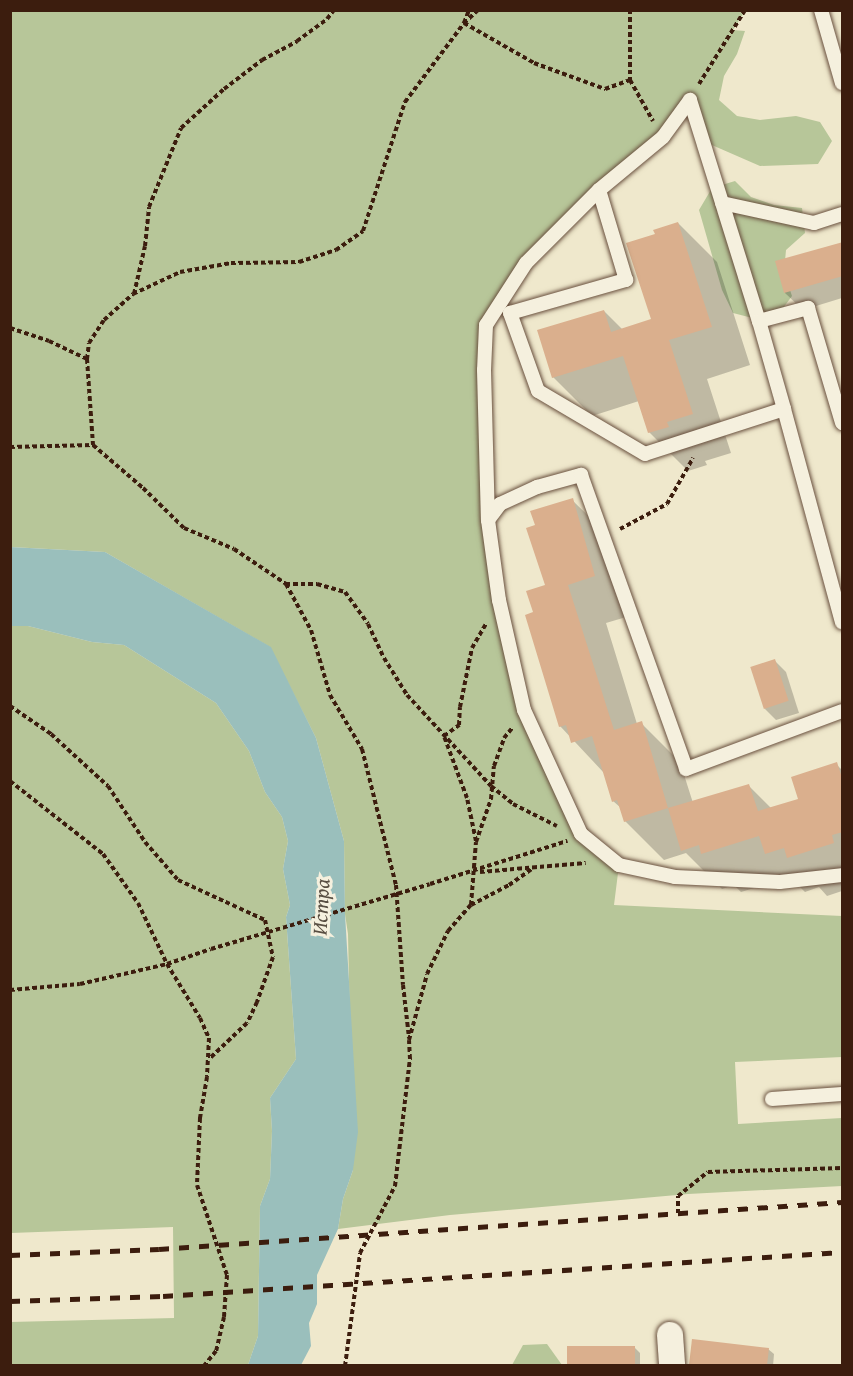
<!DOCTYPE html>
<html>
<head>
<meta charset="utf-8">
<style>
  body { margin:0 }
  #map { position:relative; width:853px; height:1376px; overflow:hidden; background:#efe8cc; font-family:"Gentium Book Plus",serif }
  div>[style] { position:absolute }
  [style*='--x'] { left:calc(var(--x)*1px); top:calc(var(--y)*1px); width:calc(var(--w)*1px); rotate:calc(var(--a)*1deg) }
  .green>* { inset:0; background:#b7c699 }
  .water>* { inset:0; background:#9abfbc }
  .shadow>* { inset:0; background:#0003 }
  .building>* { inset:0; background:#daaf8d; transform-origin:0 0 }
  .path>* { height:4px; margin-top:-2px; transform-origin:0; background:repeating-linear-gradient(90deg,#3c1d0e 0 4.5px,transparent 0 7.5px) }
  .roads { filter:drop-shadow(0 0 2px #69503e) drop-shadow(0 0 2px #69503e) }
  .lane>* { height:14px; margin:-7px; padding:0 7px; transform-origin:7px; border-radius:7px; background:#f5f0de }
  .street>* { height:26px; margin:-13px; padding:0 13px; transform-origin:13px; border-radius:13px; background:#f5f0de }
  .rail>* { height:4.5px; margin-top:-2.25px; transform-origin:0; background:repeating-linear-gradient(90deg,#3c1d0e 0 10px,transparent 0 20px) }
  .path-bridge>* { height:4px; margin-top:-2px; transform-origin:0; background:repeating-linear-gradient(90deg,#3c1d0e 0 4.5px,transparent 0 7.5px) }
  span { translate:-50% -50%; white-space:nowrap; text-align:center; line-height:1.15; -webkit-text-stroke:6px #f5f0de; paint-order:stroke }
  .water-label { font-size:21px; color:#584e42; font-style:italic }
  .frame { position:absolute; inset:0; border:12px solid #3c1d0e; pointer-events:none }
</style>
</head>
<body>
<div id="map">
  <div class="green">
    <i style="clip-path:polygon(11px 11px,745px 11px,733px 30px,745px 31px,737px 54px,724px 76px,719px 100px,737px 116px,760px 120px,796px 116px,820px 122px,832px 141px,818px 164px,760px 166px,705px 142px,689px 102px,663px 137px,526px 263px,486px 325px,488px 520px,524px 710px,581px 834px,619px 865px,614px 905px,842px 916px,842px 1057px,735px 1062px,738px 1124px,842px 1118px,842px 1186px,688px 1194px,450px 1215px,338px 1229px,343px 1199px,353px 1170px,348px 934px,345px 914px,344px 841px,316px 738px,270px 647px,105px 552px,11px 547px)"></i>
    <i style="clip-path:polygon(735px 181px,751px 197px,774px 205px,802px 208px,805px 233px,786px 250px,784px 272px,792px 296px,772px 323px,733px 313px,722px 290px,699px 210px,712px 188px)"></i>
    <i style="clip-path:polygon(10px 626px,28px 626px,92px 642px,124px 645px,216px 703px,249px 751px,265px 792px,282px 817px,288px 841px,283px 869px,290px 905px,286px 917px,296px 1059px,270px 1098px,272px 1131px,270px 1179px,260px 1206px,258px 1336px,248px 1365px,11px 1365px,10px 1322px,174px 1318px,173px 1227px,11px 1233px)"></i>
    <i style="clip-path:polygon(547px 1344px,562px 1365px,512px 1365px,523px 1345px)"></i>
  </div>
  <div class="water">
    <i style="clip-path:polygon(10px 547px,105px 552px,271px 647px,316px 738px,344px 841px,345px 914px,358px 1132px,353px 1170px,343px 1199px,338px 1229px,317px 1275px,317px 1304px,309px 1323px,311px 1346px,301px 1365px,248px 1365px,258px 1336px,260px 1206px,270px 1179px,272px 1131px,270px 1098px,296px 1059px,286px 917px,290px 905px,283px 869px,288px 841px,282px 817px,265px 792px,249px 751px,216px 703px,124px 645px,92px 642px,28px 626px,11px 626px)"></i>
  </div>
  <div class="shadow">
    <i style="clip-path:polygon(678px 223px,717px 262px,750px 365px,707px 379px,731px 453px,705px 461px,707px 465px,688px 471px,649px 432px,639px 401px,592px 416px,553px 377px,604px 311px,623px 330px,653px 320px,657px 235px)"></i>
    <i style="clip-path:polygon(842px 243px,842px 298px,803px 310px,785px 293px,777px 262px)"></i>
    <i style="clip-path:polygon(572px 500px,611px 538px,633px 615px,606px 623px,637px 724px,641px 723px,680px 762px,693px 803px,749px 786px,772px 809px,800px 800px,836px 764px,842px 770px,842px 891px,827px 896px,819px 887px,805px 892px,790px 877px,741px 892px,734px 885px,722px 889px,686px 853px,664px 860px,625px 821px,621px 808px,613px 801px,605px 774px,560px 726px,535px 613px,546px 586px,537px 526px)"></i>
    <i style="clip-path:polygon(775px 661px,786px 672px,799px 713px,776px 720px,765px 709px)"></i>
    <i style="clip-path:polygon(693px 1341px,768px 1349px,774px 1354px,773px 1366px,690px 1366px)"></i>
    <i style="clip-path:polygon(568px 1347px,635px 1348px,640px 1353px,640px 1366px,568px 1366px)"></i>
  </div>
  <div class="building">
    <i style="clip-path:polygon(678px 222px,712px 327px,669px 340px,693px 414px,667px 422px,669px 427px,648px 433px,623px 356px,552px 378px,537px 330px,604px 310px,611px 332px,651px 319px,626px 243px,655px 234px,653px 230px)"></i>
    <i style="clip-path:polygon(843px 242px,843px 276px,784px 293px,775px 261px)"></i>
    <i style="clip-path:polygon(573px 498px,595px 576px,568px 585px,588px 648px,614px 730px,642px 721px,668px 808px,624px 822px,617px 800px,612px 802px,592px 736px,571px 743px,566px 725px,559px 727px,525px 615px,533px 612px,526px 591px,545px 585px,526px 528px,535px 525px,530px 511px)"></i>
    <i style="left:775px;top:659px;width:44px;height:26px;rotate:72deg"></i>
    <i style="clip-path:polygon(837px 762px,843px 781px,843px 832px,832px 835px,834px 843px,787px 858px,784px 848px,765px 854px,759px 836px,701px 854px,699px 845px,681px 851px,668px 808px,749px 784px,758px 811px,798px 799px,791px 777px)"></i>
    <i style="clip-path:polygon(692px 1339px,769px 1348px,767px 1365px,689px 1365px)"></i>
    <i style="left:567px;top:1346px;width:68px;height:19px"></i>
  </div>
  <div class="path">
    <i style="--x:478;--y:10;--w:19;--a:137"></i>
    <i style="--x:464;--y:23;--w:81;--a:29.7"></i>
    <i style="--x:534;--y:63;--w:76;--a:20.1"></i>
    <i style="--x:605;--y:89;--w:27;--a:-20"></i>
    <i style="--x:630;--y:10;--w:70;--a:90"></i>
    <i style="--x:630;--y:80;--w:47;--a:60.7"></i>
    <i style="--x:699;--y:84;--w:87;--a:-58.1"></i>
    <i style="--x:134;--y:294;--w:49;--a:-77.1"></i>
    <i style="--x:145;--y:246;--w:39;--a:-84"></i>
    <i style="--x:149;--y:207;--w:85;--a:-67.9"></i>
    <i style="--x:181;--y:128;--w:58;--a:-42.2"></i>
    <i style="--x:224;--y:89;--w:48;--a:-37.3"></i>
    <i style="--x:262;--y:60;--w:40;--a:-28"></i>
    <i style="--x:297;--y:41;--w:37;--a:-36"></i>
    <i style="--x:327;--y:19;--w:11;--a:-52"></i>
    <i style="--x:10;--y:328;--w:41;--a:18.4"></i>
    <i style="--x:49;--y:341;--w:42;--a:25.3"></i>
    <i style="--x:87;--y:359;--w:86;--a:86"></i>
    <i style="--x:93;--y:445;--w:66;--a:40.7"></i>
    <i style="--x:143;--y:488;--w:57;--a:44.3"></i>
    <i style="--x:184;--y:528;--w:54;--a:22.8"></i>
    <i style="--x:234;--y:549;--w:63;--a:33.9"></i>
    <i style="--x:286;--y:584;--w:31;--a:0"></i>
    <i style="--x:317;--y:584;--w:29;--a:16"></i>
    <i style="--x:345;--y:592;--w:39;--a:54"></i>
    <i style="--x:368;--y:624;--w:38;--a:65"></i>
    <i style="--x:384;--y:658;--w:44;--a:58.1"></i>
    <i style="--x:407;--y:695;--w:124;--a:47.3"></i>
    <i style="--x:491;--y:786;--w:28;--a:39"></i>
    <i style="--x:513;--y:804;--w:49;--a:26.6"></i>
    <i style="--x:87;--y:359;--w:16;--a:-83"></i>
    <i style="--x:89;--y:343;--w:27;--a:-57"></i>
    <i style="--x:104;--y:320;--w:39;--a:-42"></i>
    <i style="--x:133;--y:294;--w:52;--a:-25.1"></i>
    <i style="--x:180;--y:272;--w:52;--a:-10"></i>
    <i style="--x:231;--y:263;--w:68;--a:-0.8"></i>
    <i style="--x:299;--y:262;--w:39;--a:-18"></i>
    <i style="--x:336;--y:250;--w:33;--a:-35"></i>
    <i style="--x:363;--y:231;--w:136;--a:-72"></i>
    <i style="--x:405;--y:102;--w:99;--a:-53.2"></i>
    <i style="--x:464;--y:23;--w:14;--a:-69"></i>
    <i style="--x:10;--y:447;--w:83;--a:-1.4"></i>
    <i style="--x:620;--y:529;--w:53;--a:-28"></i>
    <i style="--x:667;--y:504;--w:53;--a:-60.5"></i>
    <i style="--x:286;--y:584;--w:52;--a:61.5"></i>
    <i style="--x:311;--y:630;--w:68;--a:73.7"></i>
    <i style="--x:330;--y:695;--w:63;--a:59.3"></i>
    <i style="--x:362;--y:749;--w:140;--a:76"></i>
    <i style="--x:396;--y:885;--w:100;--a:86"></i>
    <i style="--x:403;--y:985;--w:53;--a:83.5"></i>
    <i style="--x:10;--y:706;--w:50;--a:34.3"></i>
    <i style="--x:51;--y:734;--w:77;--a:42.4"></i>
    <i style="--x:108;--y:786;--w:67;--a:56.5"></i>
    <i style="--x:145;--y:842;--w:50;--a:49"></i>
    <i style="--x:178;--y:880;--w:96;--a:24.7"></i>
    <i style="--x:265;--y:920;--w:38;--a:78"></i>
    <i style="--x:273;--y:957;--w:48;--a:109.6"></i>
    <i style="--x:257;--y:1002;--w:23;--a:115"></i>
    <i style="--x:247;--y:1023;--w:52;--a:136.5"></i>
    <i style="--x:10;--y:781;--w:118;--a:38.1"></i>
    <i style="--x:103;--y:854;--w:60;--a:54.5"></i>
    <i style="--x:138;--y:903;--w:68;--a:64.6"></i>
    <i style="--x:167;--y:964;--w:63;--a:58.6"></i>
    <i style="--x:200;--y:1018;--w:22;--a:66"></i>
    <i style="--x:209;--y:1038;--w:39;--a:93"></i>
    <i style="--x:207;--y:1077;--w:42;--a:99.7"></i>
    <i style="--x:200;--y:1118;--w:67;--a:92.6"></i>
    <i style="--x:197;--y:1185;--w:95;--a:71.6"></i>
    <i style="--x:227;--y:1275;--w:42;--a:94.1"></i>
    <i style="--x:224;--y:1317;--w:35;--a:103"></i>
    <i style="--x:216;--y:1351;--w:19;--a:129"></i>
    <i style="--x:476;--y:841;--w:44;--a:-101.8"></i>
    <i style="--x:467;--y:798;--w:66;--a:-110.4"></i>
    <i style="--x:444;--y:736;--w:19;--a:-36"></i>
    <i style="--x:459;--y:725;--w:18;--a:-87"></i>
    <i style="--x:460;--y:707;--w:60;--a:-78.5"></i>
    <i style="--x:472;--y:648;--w:28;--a:-60"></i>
    <i style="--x:480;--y:872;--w:106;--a:-4.9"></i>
    <i style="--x:430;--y:884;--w:144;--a:-17.4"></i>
    <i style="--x:471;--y:905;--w:43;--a:-27.8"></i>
    <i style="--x:509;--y:885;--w:28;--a:-35"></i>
    <i style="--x:10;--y:990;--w:70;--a:-4.9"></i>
    <i style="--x:80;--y:984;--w:89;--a:-12.9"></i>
    <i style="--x:167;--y:964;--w:46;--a:-18.8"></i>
    <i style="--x:678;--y:1213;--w:17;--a:-90"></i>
    <i style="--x:678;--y:1196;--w:38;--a:-39"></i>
    <i style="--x:708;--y:1172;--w:134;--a:-1.7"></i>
    <i style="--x:345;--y:1366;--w:114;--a:-82.4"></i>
    <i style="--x:360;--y:1253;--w:76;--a:-62.4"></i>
    <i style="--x:395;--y:1186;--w:128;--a:-83.3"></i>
    <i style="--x:410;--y:1059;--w:19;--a:-93"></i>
    <i style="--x:409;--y:1040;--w:68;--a:-74.7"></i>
    <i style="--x:427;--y:974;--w:48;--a:-64"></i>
    <i style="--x:448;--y:931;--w:35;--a:-49"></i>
    <i style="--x:471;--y:905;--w:63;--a:-85.5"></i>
    <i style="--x:476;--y:842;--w:46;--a:-70.8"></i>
    <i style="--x:491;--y:799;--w:33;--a:-85"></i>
    <i style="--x:494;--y:766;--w:30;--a:-70"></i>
    <i style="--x:504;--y:738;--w:13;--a:-51"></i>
  </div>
  <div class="roads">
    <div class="lane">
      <i style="--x:821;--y:10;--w:76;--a:74"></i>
      <i style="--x:599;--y:190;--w:103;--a:135"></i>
      <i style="--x:526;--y:263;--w:74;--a:122.8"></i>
      <i style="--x:486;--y:325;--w:45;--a:92.5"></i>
      <i style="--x:484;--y:370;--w:150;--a:88.5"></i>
      <i style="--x:488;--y:520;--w:81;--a:82.2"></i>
      <i style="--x:499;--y:600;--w:113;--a:77.2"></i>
      <i style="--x:524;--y:710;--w:136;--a:65.3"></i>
      <i style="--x:581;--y:834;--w:49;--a:39.2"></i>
      <i style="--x:619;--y:865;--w:57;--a:12.1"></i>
      <i style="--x:675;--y:877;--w:105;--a:2.7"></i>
      <i style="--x:780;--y:882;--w:62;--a:-6.4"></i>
      <i style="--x:722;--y:203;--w:94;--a:12.3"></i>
      <i style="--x:814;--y:223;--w:29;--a:-18"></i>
      <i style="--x:759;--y:321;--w:51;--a:-14.9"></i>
      <i style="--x:808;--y:308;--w:120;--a:73.5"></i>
      <i style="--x:784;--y:409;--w:146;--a:162.1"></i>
      <i style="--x:645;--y:454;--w:124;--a:-149.5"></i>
      <i style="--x:538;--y:391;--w:83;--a:-109.7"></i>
      <i style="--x:510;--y:313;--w:121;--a:-15.9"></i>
      <i style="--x:626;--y:280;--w:94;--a:-106.7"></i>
      <i style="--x:599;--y:190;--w:83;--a:-39.6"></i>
      <i style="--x:663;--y:137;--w:46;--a:-53.9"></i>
      <i style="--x:690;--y:100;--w:232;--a:72.7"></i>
      <i style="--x:759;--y:321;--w:91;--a:74.1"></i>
      <i style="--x:784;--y:409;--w:221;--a:74.8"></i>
      <i style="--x:488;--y:520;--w:20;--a:-53"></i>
      <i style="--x:500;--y:504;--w:41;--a:-24.7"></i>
      <i style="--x:537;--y:487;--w:46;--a:-15.3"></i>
      <i style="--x:581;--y:475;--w:312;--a:70.3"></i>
      <i style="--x:686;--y:769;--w:166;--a:-20.4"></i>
      <i style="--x:772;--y:1099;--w:70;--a:-4.1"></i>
    </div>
    <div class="street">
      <i style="--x:670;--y:1335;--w:31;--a:86"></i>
    </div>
  </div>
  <div class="rail">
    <i style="--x:10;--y:1255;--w:149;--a:-2.3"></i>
    <i style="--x:159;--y:1249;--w:685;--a:-3.94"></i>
    <i style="--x:10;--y:1301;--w:153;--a:-1.9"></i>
    <i style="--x:163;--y:1296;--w:680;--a:-3.71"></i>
  </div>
  <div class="path-bridge">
    <i style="--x:211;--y:949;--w:228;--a:-16.5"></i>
  </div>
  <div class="water-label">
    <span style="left:321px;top:907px;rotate:-87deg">Истра</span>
  </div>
  <div class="frame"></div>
</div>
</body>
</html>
